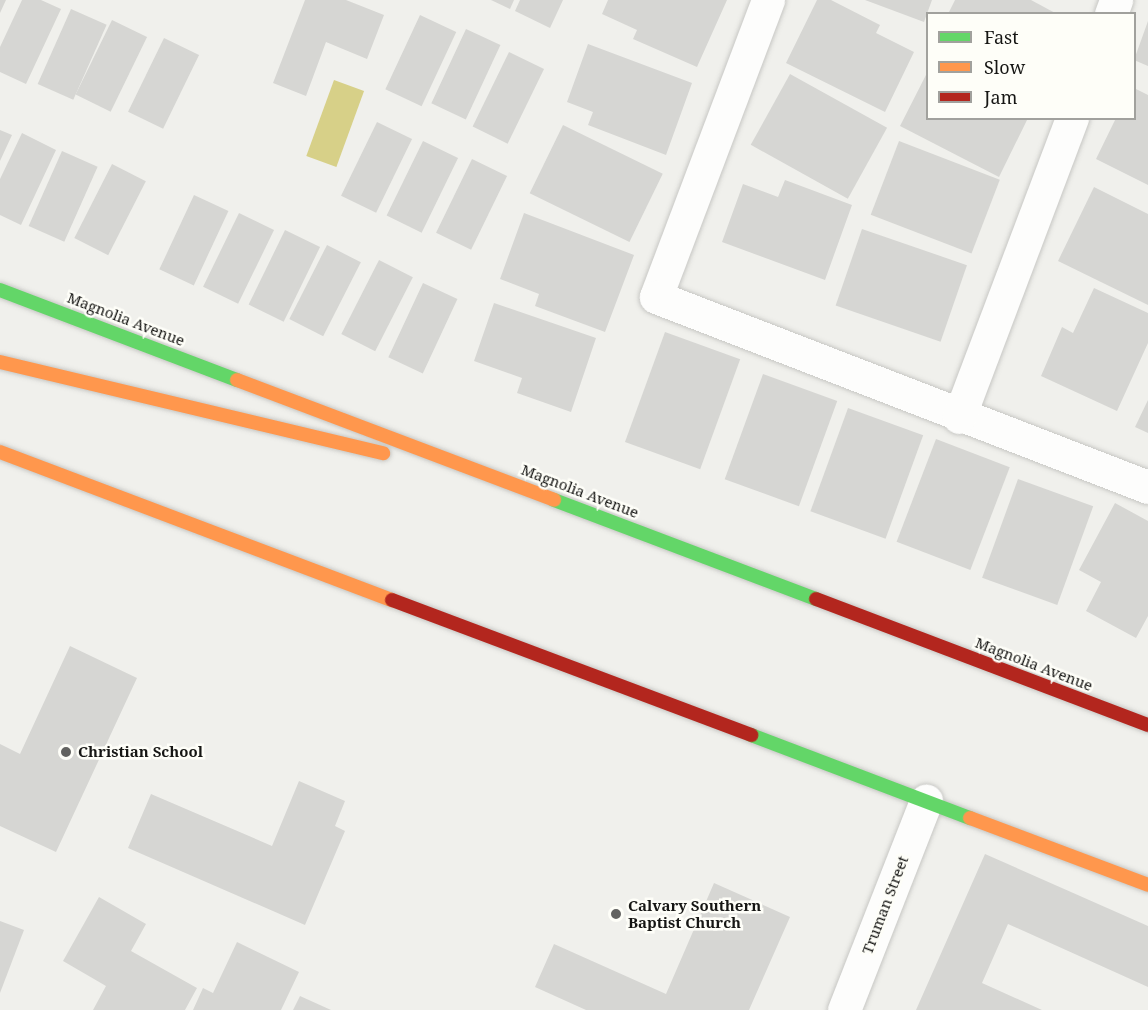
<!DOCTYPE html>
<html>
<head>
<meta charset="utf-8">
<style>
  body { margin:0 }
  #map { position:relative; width:1148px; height:1010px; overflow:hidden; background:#f0f0ec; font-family:"Noto Serif",serif }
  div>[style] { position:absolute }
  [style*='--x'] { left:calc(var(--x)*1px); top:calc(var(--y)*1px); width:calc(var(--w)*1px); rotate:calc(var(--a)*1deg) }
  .water>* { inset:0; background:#d7d088; transform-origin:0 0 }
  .building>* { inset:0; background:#d6d6d3; transform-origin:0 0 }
  .roads { filter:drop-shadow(0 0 2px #c7c7c4) drop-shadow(0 0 2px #c7c7c4) }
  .street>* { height:33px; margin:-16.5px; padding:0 16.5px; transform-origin:16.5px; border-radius:16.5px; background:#fdfdfc }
  .fast>* { height:14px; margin:-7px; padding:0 7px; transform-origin:7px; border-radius:7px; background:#63d668 }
  .slow>* { height:14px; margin:-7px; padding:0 7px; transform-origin:7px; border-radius:7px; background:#ff974d }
  .jam>* { height:14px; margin:-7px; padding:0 7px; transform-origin:7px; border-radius:7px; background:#b3261e }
  .dots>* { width:16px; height:16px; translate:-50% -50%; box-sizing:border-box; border:3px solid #fefef8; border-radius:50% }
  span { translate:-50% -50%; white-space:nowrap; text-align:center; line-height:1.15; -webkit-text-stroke:5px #fefef8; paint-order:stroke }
  .street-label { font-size:15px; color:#161614 }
  .poi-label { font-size:15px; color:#161614; font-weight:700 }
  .left { translate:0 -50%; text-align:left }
  .legend { position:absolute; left:926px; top:12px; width:210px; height:108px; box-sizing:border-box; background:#fefef8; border:2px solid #a1a19d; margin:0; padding:8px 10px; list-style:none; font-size:18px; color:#161614 }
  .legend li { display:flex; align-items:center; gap:12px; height:30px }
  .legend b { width:30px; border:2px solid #a1a19d }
</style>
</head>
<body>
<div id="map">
  <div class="water">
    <i style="left:334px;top:80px;width:32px;height:81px;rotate:20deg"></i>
  </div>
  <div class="building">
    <i style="clip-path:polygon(0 0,6px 0,0 13px)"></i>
    <i style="clip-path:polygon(22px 0,41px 0,61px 9px,26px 84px,0 72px,0 47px)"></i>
    <i style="clip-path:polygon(305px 0,346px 0,384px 15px,367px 59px,326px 42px,306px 96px,273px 83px)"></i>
    <i style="clip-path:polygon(491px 0,514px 0,510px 9px)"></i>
    <i style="clip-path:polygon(520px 0,563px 0,550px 28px,515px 11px)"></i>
    <i style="clip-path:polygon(608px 0,727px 0,697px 67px,633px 39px,637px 30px,602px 14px)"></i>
    <i style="clip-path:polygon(817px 0,831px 0,880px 25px,876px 33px,914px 52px,885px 112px,786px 63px)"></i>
    <i style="clip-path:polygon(865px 0,932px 0,924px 22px)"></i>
    <i style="clip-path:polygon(955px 0,1031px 0,1057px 14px,948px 14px)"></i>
    <i style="left:71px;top:9px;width:39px;height:82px;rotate:24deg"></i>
    <i style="left:420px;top:15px;width:40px;height:82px;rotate:25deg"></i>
    <i style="left:112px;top:20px;width:39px;height:83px;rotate:26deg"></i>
    <i style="clip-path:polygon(1148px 21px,1148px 66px,1134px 60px)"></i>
    <i style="left:466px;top:29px;width:38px;height:82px;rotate:25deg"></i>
    <i style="left:164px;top:38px;width:39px;height:82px;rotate:26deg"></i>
    <i style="clip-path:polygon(588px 44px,692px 83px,666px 155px,588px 125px,593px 112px,567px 102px)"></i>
    <i style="left:509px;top:52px;width:39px;height:83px;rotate:26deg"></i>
    <i style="clip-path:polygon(928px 71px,928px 118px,1028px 118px,999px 177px,900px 126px)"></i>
    <i style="left:790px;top:74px;width:111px;height:81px;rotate:29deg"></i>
    <i style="clip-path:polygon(1134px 88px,1148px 95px,1148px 185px,1096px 159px,1116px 118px,1134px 118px)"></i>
    <i style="left:377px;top:122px;width:39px;height:82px;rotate:26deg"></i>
    <i style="left:563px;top:125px;width:111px;height:76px;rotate:26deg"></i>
    <i style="clip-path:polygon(0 130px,12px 135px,0 161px)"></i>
    <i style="clip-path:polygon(22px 133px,56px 150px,21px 225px,0 215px,0 179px)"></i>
    <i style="left:423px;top:141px;width:39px;height:83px;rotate:26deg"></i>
    <i style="left:899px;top:141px;width:108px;height:79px;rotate:21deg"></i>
    <i style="left:62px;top:151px;width:39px;height:82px;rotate:24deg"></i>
    <i style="left:472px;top:159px;width:39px;height:82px;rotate:26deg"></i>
    <i style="left:112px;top:164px;width:38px;height:83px;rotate:27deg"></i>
    <i style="clip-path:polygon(785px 180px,852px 205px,825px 280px,722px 242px,743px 184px,778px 197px)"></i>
    <i style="clip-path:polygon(1094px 187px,1148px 214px,1148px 305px,1058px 261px)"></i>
    <i style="left:194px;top:195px;width:38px;height:82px;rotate:25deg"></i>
    <i style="left:239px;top:213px;width:39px;height:82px;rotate:26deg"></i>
    <i style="clip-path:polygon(524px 213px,634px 255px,605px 332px,535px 306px,539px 294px,500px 279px)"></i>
    <i style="left:862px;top:229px;width:111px;height:81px;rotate:19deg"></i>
    <i style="left:285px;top:230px;width:39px;height:83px;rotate:26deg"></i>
    <i style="left:327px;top:245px;width:38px;height:83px;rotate:27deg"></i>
    <i style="left:379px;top:260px;width:38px;height:83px;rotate:27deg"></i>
    <i style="left:423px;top:283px;width:38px;height:82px;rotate:25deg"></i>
    <i style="clip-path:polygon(1094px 288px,1148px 313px,1148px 343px,1117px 411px,1041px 376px,1062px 327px,1073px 333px)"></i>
    <i style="clip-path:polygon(494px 303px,596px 338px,571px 412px,517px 393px,522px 378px,474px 361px)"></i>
    <i style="left:665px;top:332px;width:80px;height:117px;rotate:20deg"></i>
    <i style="left:763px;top:374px;width:79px;height:112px;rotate:20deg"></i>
    <i style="clip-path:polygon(1148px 400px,1148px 433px,1135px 427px)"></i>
    <i style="left:848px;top:408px;width:80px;height:110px;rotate:20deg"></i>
    <i style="left:936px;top:439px;width:79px;height:110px;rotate:21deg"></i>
    <i style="left:1018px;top:479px;width:80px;height:105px;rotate:20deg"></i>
    <i style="clip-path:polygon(1115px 503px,1148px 521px,1148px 616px,1136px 638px,1086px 611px,1101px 582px,1079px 570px)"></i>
    <i style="clip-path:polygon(70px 646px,137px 678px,56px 852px,0 826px,0 744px,20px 754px)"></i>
    <i style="clip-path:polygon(299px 781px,345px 801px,335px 826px,345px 831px,305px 925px,128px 848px,151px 794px,272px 846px)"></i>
    <i style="clip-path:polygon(985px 854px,1148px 926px,1148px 987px,1008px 924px,982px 983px,1042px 1010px,916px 1010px)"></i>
    <i style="clip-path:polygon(714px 883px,790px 917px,749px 1010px,586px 1010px,535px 987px,554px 944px,666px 994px)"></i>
    <i style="clip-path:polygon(99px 897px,146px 924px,131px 951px,197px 988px,185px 1010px,93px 1010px,106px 986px,63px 961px)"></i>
    <i style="clip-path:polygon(0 921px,24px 930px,0 993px)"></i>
    <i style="clip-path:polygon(237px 942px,299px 972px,281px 1010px,193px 1010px,203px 988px,213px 993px)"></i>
    <i style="clip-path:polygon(300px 996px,331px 1010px,293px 1010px)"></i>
  </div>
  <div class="roads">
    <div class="street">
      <i style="--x:768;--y:0;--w:317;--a:110.7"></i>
      <i style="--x:656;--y:297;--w:527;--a:21.12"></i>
      <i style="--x:1111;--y:14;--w:15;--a:-70"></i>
      <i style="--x:959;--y:417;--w:320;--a:-69.3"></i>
      <i style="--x:844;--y:1010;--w:225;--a:-68.6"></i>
    </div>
    <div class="fast">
      <i style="--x:0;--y:290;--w:254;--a:20.8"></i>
      <i style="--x:554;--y:500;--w:280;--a:20.7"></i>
      <i style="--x:751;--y:735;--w:234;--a:20.8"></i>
    </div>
    <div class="slow">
      <i style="--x:0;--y:362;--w:394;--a:13.4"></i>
      <i style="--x:237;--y:380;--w:339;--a:20.7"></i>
      <i style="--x:0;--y:452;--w:419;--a:20.7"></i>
      <i style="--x:970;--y:818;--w:190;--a:20.6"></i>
    </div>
    <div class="jam">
      <i style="--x:816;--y:599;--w:355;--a:20.8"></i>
      <i style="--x:392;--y:600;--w:384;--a:20.6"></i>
    </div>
  </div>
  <div class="dots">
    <i style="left:66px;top:752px;background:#626260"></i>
    <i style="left:616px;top:914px;background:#626260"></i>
  </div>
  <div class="street-label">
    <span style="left:126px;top:319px;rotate:21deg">Magnolia Avenue</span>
    <span style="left:580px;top:491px;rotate:21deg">Magnolia Avenue</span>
    <span style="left:1034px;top:664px;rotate:21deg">Magnolia Avenue</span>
    <span style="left:885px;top:905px;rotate:-69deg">Truman Street</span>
  </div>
  <div class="poi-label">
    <span class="left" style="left:78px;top:752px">Christian School</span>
    <span class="left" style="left:628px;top:914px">Calvary Southern<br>Baptist Church</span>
  </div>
  <ul class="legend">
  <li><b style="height:8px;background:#63d668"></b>Fast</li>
  <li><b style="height:8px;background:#ff974d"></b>Slow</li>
  <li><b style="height:8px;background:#b3261e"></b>Jam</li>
  </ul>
</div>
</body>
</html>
